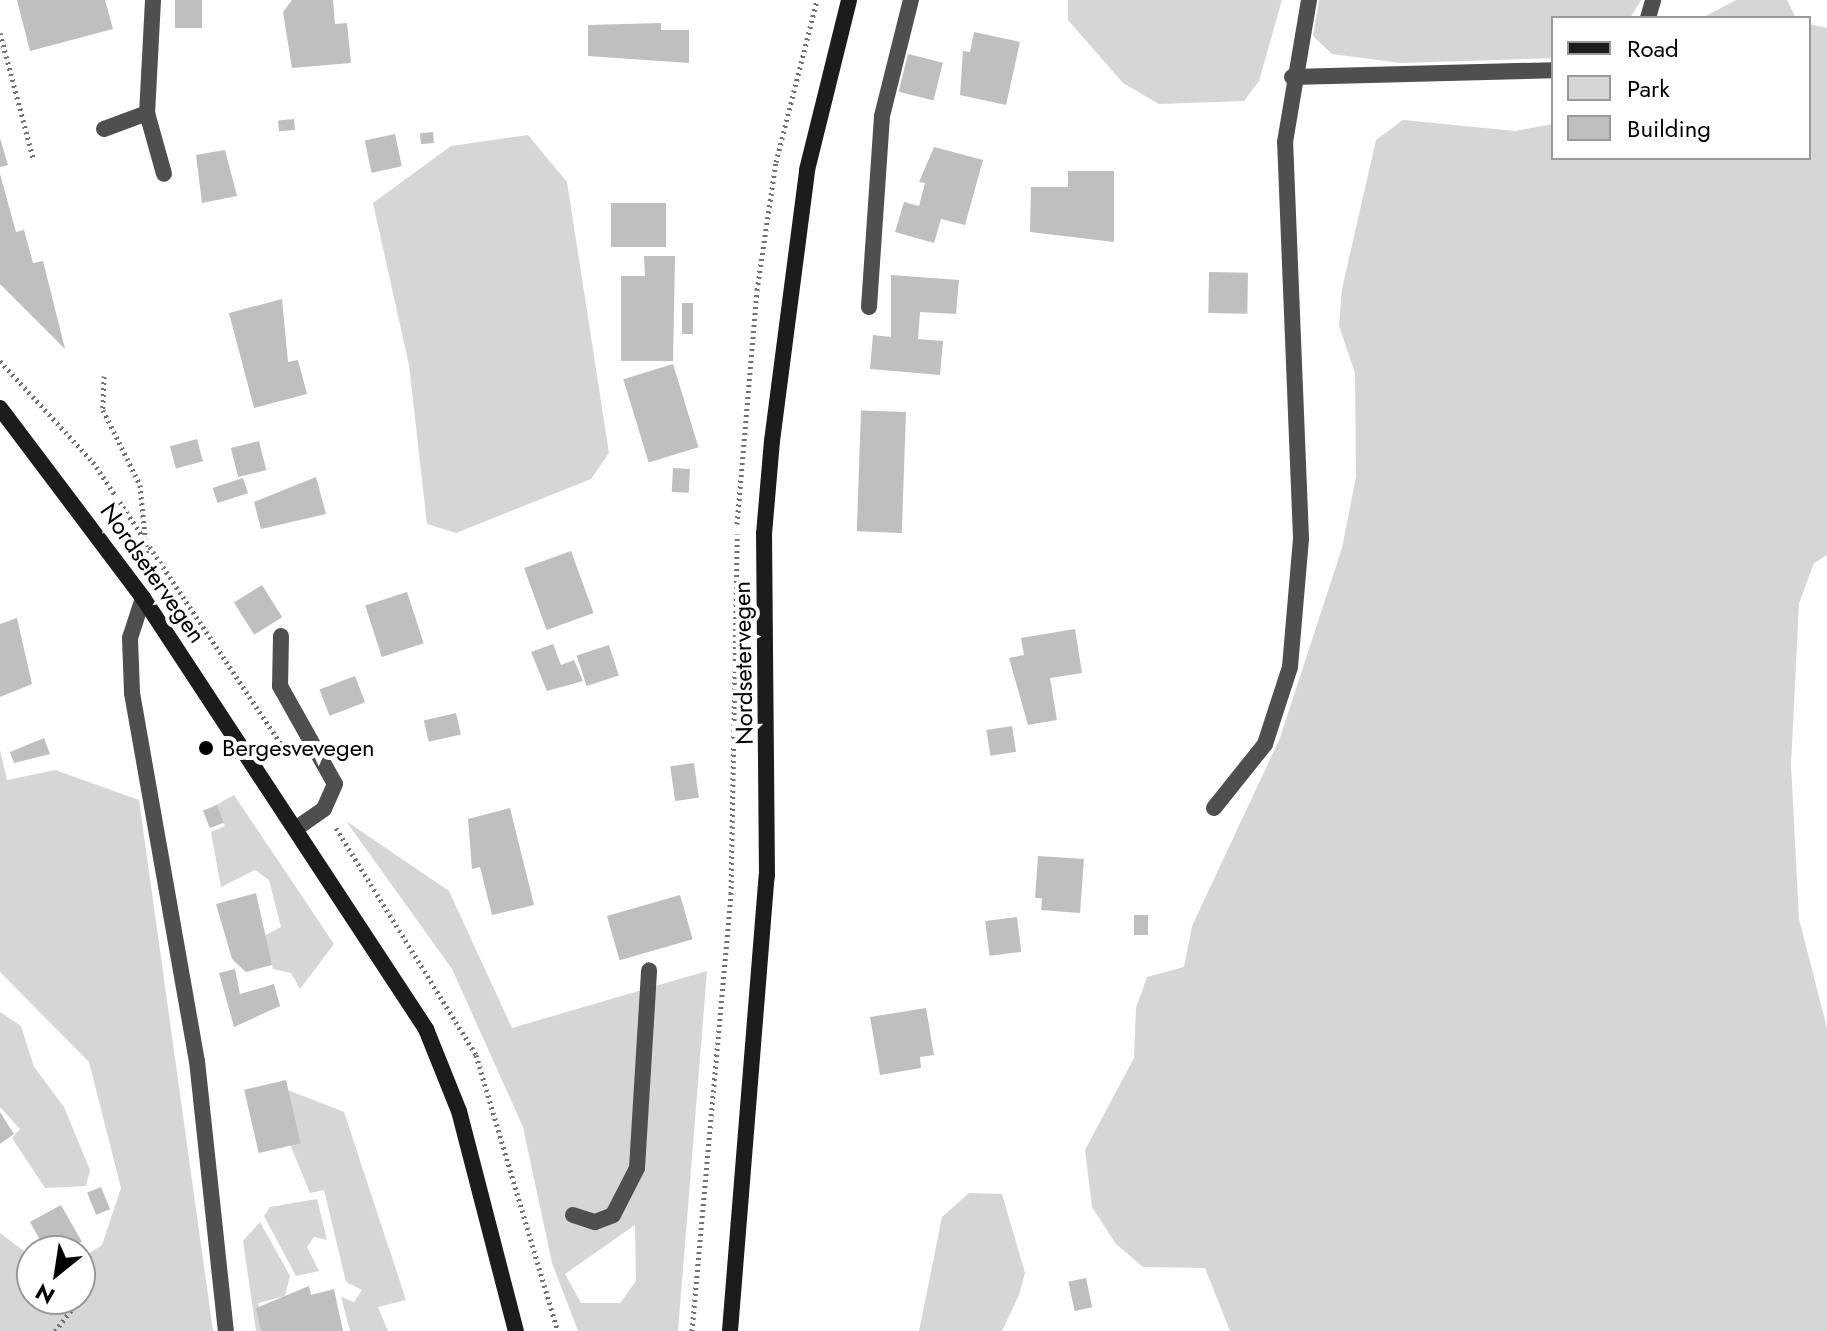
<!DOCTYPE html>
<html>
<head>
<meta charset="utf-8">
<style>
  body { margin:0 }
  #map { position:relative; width:1827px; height:1331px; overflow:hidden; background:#fff; font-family:Jost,sans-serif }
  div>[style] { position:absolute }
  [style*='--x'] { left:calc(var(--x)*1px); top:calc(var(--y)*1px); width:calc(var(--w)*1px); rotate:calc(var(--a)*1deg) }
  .green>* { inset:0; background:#d6d6d6 }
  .building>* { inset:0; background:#bfbfbf; transform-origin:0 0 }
  .path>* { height:5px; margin-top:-2.5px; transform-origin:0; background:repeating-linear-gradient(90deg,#717171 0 2px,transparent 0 6px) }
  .service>* { height:16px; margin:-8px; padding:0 8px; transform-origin:8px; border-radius:8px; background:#4f4f4f }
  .minor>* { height:16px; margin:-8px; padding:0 8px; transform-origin:8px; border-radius:8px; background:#4f4f4f }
  .secondary>* { height:16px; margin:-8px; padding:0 8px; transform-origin:8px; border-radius:8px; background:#1c1c1c }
  .dots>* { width:22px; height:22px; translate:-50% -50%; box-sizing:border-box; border:4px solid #fff; border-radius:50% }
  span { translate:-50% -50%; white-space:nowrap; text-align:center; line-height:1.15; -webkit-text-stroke:8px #fff; paint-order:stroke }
  .street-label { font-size:24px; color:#000 }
  .poi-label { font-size:24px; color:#000 }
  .left { translate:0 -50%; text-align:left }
  .legend { position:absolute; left:1551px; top:16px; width:260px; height:144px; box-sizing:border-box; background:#fff; border:2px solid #999; margin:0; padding:10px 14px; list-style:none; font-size:24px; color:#000 }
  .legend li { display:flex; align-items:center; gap:16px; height:40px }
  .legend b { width:40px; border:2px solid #999 }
  .north { position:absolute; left:16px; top:1235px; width:80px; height:80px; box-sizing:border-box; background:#fff; border:2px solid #999; border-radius:50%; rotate:210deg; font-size:22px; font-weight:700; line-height:32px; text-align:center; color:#000 }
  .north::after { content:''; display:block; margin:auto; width:28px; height:36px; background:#000; clip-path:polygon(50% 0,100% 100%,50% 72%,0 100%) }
</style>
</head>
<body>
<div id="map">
  <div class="green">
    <i style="clip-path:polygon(1068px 0,1282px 0,1259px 81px,1244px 101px,1159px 104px,1123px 83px,1068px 20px)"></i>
    <i style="clip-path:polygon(1319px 0,1641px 0,1630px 18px,1553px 18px,1553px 58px,1401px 63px,1332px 54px,1313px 36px)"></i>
    <i style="clip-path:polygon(1736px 0,1787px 0,1796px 18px,1702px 18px)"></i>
    <i style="clip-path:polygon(1809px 24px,1827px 28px,1827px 555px,1814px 563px,1799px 603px,1791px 765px,1799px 919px,1827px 1028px,1827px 1331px,1230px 1331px,1205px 1268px,1143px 1267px,1116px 1244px,1092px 1207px,1085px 1150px,1134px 1058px,1136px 1008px,1147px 977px,1184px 967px,1192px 926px,1280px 738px,1342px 548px,1356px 477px,1355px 373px,1339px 326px,1342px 289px,1376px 140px,1403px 120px,1515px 131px,1553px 124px,1553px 158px,1809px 158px)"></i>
    <i style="clip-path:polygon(528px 135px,567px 182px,609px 453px,591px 479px,456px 533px,427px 524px,409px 365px,373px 203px,451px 146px)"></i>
    <i style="clip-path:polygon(0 750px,7px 780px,55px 770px,139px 800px,213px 1331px,0 1331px,0 1233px,32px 1257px,32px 1299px,80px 1299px,80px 1259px,102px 1245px,121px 1188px,89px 1062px,0 972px)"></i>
    <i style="clip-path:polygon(234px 795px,334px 944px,300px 989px,291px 973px,273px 969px,264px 936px,281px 927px,269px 880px,255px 870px,221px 887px,211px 832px,225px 826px,214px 806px)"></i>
    <i style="clip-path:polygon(evenodd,346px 821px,449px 891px,512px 1028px,707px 971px,678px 1331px,578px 1331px,552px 1263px,523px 1127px,452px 969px,346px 821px,635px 1225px,636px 1281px,620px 1303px,581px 1303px,565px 1274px,635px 1225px)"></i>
    <i style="clip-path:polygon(0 1012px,21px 1026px,34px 1067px,64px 1107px,90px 1170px,86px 1186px,45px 1188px,12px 1138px,20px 1129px,0 1107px)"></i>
    <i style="clip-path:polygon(268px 1091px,290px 1091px,344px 1112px,406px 1300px,378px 1307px,388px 1331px,350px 1331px,341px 1297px,354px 1302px,362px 1290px,346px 1282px,324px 1190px,310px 1193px)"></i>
    <i style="clip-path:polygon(969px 1193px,1002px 1194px,1025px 1273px,1019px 1295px,1002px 1331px,919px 1331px,942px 1217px)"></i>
    <i style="clip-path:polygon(317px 1199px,327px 1240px,314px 1237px,307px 1247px,319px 1271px,296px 1276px,264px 1216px,270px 1207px)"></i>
    <i style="clip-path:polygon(260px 1222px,290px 1276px,285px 1296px,258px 1303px,265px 1331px,256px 1331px,243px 1241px)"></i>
  </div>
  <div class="building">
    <i style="clip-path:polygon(17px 0,105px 0,113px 29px,30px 51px)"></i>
    <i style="left:175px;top:0;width:27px;height:28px"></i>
    <i style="clip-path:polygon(292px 0,333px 0,335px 24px,347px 23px,351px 63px,292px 68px,283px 12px)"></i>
    <i style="clip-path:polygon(661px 23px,661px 30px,689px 30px,689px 63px,588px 56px,588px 25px)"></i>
    <i style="clip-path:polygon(974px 32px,1020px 42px,1006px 105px,960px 95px,963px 51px,970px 52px)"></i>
    <i style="left:908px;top:54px;width:36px;height:39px;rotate:14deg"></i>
    <i style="left:294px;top:119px;width:11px;height:16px;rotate:85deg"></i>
    <i style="left:433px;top:132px;width:11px;height:13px;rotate:85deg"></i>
    <i style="left:395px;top:134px;width:33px;height:31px;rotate:78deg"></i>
    <i style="clip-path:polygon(0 138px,8px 165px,0 167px)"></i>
    <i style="clip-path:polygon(934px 147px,983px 160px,965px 225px,941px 219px,934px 243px,895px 232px,904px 202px,919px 206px,925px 183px,919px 182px)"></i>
    <i style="clip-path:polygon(225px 150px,237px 196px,202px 203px,196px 155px)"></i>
    <i style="clip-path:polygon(1068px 171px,1114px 171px,1114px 242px,1030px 232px,1031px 187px,1068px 187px)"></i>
    <i style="clip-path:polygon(0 174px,16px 232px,24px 230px,33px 263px,43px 261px,65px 349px,0 284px)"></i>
    <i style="left:611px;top:203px;width:55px;height:44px"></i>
    <i style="clip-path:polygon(644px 256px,675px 256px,673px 361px,621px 361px,621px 276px,645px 276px)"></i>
    <i style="left:1209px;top:272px;width:39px;height:41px;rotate:1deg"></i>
    <i style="clip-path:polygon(891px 275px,959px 280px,956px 314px,920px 312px,918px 339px,943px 341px,940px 375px,870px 369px,873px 335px,891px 337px)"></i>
    <i style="clip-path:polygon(282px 299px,288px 362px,298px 360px,307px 394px,254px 408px,229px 313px)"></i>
    <i style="left:693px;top:303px;width:31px;height:11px;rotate:90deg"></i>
    <i style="left:673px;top:364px;width:87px;height:52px;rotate:73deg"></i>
    <i style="left:906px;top:412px;width:121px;height:45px;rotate:92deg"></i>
    <i style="left:197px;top:439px;width:23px;height:28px;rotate:75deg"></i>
    <i style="left:259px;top:441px;width:30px;height:29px;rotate:76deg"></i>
    <i style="left:673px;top:468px;width:17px;height:24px;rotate:3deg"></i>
    <i style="clip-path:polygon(316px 477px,326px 514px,261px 529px,254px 502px)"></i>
    <i style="left:243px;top:478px;width:16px;height:32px;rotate:72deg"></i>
    <i style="left:571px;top:551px;width:66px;height:50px;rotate:70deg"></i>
    <i style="left:262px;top:585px;width:38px;height:33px;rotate:58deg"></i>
    <i style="left:407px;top:592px;width:54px;height:44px;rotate:72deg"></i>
    <i style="clip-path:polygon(17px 618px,32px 684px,0 697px,0 624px)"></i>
    <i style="clip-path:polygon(1075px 629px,1082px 673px,1050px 678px,1057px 720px,1028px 725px,1009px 658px,1024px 655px,1021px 638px)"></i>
    <i style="clip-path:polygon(553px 644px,561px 665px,574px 660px,583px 681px,547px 691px,531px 652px)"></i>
    <i style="left:609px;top:645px;width:32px;height:34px;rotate:72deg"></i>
    <i style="left:355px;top:676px;width:28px;height:38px;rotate:69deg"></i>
    <i style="left:456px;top:713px;width:22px;height:33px;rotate:77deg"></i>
    <i style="left:1012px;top:726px;width:26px;height:26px;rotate:81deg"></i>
    <i style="clip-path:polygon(44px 738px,50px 754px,14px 763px,10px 752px)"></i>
    <i style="left:694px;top:763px;width:35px;height:24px;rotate:82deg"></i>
    <i style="left:217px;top:805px;width:19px;height:15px;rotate:69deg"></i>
    <i style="clip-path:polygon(510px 808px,534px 905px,492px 915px,480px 867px,472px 869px,468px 819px)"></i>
    <i style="clip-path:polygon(1038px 856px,1084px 859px,1080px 913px,1041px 910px,1042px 898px,1035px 898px)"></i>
    <i style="clip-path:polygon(256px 893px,272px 965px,246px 972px,232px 959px,216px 904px)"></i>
    <i style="left:680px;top:895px;width:46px;height:76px;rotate:74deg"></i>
    <i style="left:1134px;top:915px;width:14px;height:20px"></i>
    <i style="left:1017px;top:917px;width:35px;height:32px;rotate:83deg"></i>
    <i style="clip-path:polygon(235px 969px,240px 994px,274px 984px,280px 1006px,234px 1027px,219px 973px)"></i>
    <i style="clip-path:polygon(926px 1008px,934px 1055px,920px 1057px,921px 1068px,880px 1075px,870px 1017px)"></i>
    <i style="left:286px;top:1080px;width:65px;height:43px;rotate:77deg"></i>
    <i style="clip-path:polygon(0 1112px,14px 1134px,0 1144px)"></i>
    <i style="left:101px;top:1187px;width:24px;height:15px;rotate:68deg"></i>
    <i style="clip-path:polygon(61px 1205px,82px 1242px,46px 1251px,30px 1222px)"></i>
    <i style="left:1086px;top:1278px;width:30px;height:18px;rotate:78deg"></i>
    <i style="clip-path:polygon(309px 1286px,311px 1295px,334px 1289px,343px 1331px,261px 1331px,256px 1308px)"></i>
  </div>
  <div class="path">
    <i style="--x:0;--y:33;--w:129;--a:75.2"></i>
    <i style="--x:0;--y:361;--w:137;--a:47.4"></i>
    <i style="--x:93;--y:462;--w:346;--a:56.3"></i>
    <i style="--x:104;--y:376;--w:34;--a:92"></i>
    <i style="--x:103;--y:410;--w:84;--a:63.7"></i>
    <i style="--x:140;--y:485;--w:81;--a:84.4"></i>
    <i style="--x:737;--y:524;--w:235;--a:-85.1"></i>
    <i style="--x:757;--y:290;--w:129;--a:-81.6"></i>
    <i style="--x:776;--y:162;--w:167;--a:-75.8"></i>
    <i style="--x:336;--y:828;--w:267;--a:58.3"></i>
    <i style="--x:476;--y:1055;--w:288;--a:73.5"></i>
    <i style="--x:55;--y:1331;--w:33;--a:-52"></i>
    <i style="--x:692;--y:1331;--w:439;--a:-84.9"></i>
    <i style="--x:731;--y:894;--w:360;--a:-89"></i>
  </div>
  <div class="service">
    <i style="--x:1648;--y:18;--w:19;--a:-74"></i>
    <i style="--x:1292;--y:77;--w:261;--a:-1.5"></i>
    <i style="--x:104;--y:129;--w:46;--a:-20.4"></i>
    <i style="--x:869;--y:307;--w:191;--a:-86.1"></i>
    <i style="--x:882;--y:116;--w:120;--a:-76"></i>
    <i style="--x:281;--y:636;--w:50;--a:91.1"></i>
    <i style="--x:280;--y:686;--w:112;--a:60.7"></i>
    <i style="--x:335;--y:784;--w:27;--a:114"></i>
    <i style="--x:324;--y:809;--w:33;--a:145"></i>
    <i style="--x:1214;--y:808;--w:82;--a:-51.4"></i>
    <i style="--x:1265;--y:744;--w:81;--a:-72"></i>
    <i style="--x:1290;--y:667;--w:129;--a:-85.1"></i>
    <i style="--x:1301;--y:538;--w:396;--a:-92.3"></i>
    <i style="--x:1285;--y:142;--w:144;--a:-80.4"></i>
    <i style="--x:573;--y:1215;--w:23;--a:18"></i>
    <i style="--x:595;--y:1222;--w:19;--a:-21"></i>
    <i style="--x:613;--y:1215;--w:53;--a:-62.9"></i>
    <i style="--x:637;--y:1168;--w:198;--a:-86.5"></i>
  </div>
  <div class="minor">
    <i style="--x:153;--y:0;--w:113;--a:93"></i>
    <i style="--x:147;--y:113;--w:63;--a:74.4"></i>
    <i style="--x:143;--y:598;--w:42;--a:108"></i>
    <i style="--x:130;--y:638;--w:55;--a:87.9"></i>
    <i style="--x:132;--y:693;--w:374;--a:80"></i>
    <i style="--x:197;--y:1061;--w:272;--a:83.9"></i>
  </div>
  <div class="secondary">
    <i style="--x:0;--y:408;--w:238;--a:53"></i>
    <i style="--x:143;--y:598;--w:516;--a:56.71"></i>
    <i style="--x:426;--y:1029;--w:88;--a:68.1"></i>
    <i style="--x:459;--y:1111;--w:227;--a:75.5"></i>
    <i style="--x:730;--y:1331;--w:457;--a:-85.4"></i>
    <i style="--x:767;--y:876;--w:342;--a:-90.5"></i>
    <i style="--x:764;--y:534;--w:93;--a:-85.1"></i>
    <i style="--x:772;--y:441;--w:273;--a:-82.6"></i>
    <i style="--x:807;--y:170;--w:175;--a:-76.1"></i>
  </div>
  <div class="dots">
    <i style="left:206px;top:748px;background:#000"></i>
  </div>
  <div class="street-label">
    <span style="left:153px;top:573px;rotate:55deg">Nordsetervegen</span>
    <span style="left:743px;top:663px;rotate:-91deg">Nordsetervegen</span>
  </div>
  <div class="poi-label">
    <span class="left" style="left:222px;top:748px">Bergesvevegen</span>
  </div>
  <ul class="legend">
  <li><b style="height:10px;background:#1c1c1c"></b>Road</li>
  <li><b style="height:22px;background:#d6d6d6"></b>Park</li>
  <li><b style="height:22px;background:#bfbfbf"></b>Building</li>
  </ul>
  <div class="north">N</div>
</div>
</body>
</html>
